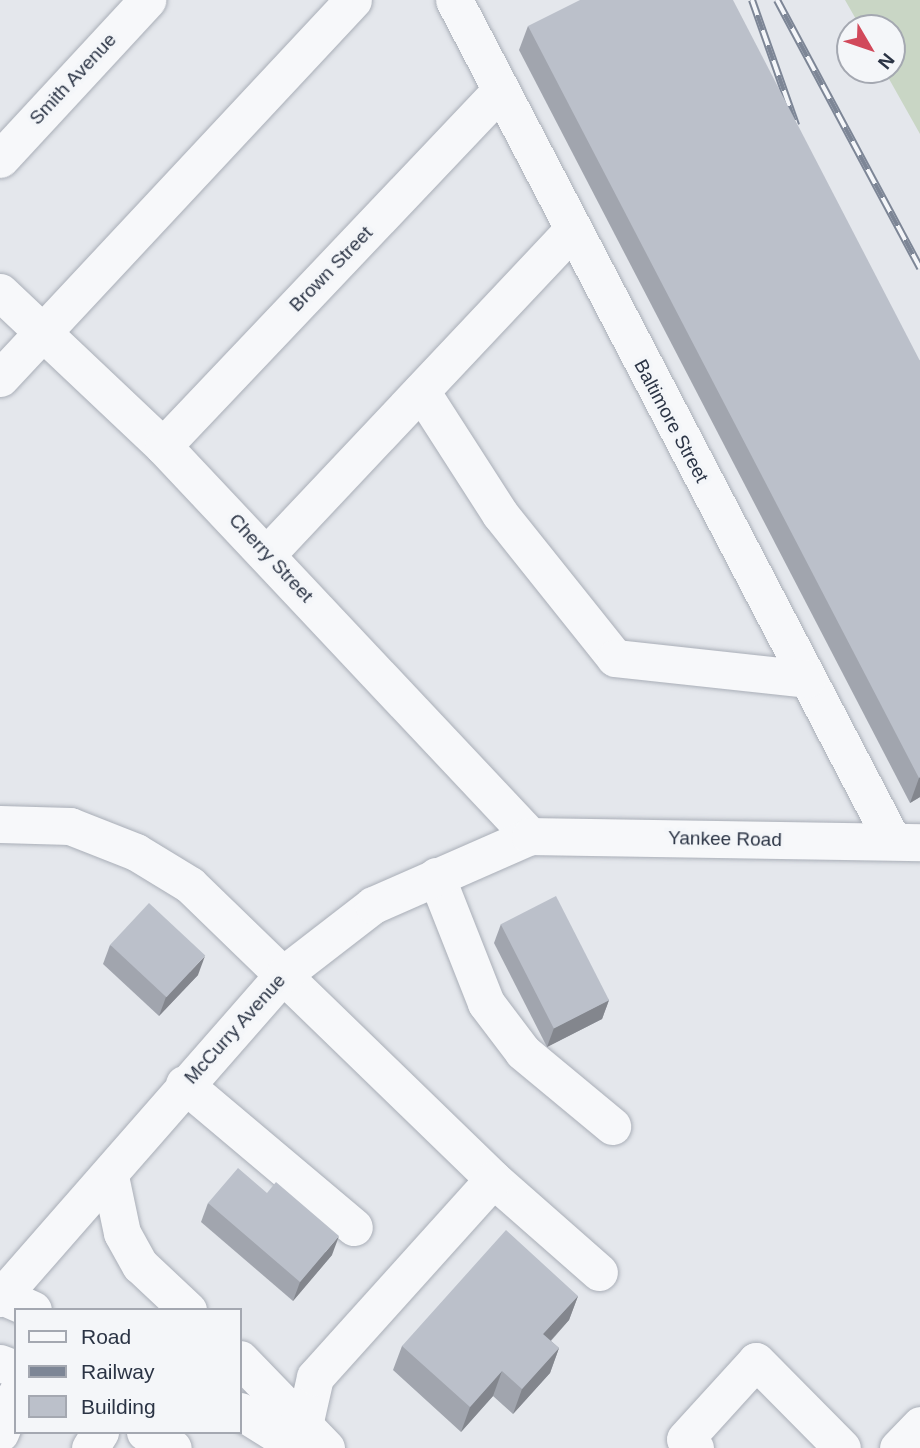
<!DOCTYPE html>
<html>
<head>
<meta charset="utf-8">
<style>
  body { margin:0 }
  #map { position:relative; width:920px; height:1448px; overflow:hidden; background:#e4e7ec; font-family:Arial,sans-serif }
  div>[style] { position:absolute }
  [style*='--x'] { left:calc(var(--x)*1px); top:calc(var(--y)*1px); width:calc(var(--w)*1px); rotate:calc(var(--a)*1deg) }
  .green>* { inset:0; background:#c9d6c5 }
  .roads { filter:drop-shadow(0 0 2px #a9aeb7) drop-shadow(0 0 2px #a9aeb7) }
  .minor>* { height:37px; margin:-18.5px; padding:0 18.5px; transform-origin:18.5px; border-radius:18.5px; background:#f7f8fa }
  .rail>* { height:8px; margin-top:-4px; transform-origin:0; background:repeating-linear-gradient(90deg,#f4f6f9 0 16px,#7d8696 0 32px); box-sizing:border-box; border-block:2px solid #7d8696 }
  .wall>* { inset:0; background:#a1a5ae }
  .shaded-wall>* { inset:0; background:#83868d }
  .building>* { inset:0; background:#bbc0ca; transform-origin:0 0 }
  span { translate:-50% -50%; white-space:nowrap; text-align:center; line-height:1.15; -webkit-text-stroke:7px #f4f6f9; paint-order:stroke }
  .street-label { font-size:19px; color:#2b3445 }
  .legend { position:absolute; left:14px; top:1308px; width:228px; height:126px; box-sizing:border-box; background:#f4f6f9; border:2px solid #a4a8b1; margin:0; padding:9px 12px; list-style:none; font-size:21px; color:#2b3445 }
  .legend li { display:flex; align-items:center; gap:14px; height:35px }
  .legend b { width:35px; border:2px solid #a4a8b1 }
  .north { position:absolute; left:836px; top:14px; width:70px; height:70px; box-sizing:border-box; background:#f4f6f9; border:2px solid #a4a8b1; border-radius:50%; rotate:129deg; font-size:19px; font-weight:700; line-height:28px; text-align:center; color:#2b3445 }
  .north::after { content:''; display:block; margin:auto; width:24px; height:32px; background:#d1495b; clip-path:polygon(50% 0,100% 100%,50% 72%,0 100%) }
</style>
</head>
<body>
<div id="map">
  <div class="green">
    <i style="clip-path:polygon(845px 0,920px 0,920px 134px,884px 70px,892px 70px,892px 28px,861px 28px)"></i>
  </div>
  <div class="roads">
    <div class="minor">
      <i style="--x:454;--y:0;--w:947;--a:62.46"></i>
      <i style="--x:0;--y:159;--w:217;--a:-47.2"></i>
      <i style="--x:0;--y:292;--w:224;--a:43.4"></i>
      <i style="--x:163;--y:446;--w:536;--a:46.74"></i>
      <i style="--x:0;--y:378;--w:517;--a:-46.96"></i>
      <i style="--x:421;--y:391;--w:146;--a:57.3"></i>
      <i style="--x:500;--y:514;--w:184;--a:51.4"></i>
      <i style="--x:615;--y:658;--w:193;--a:6.2"></i>
      <i style="--x:163;--y:446;--w:487;--a:-46.5"></i>
      <i style="--x:268;--y:553;--w:441;--a:-46.7"></i>
      <i style="--x:0;--y:824;--w:70;--a:1.6"></i>
      <i style="--x:70;--y:826;--w:71;--a:21.5"></i>
      <i style="--x:136;--y:852;--w:63;--a:31.4"></i>
      <i style="--x:190;--y:885;--w:422;--a:44.1"></i>
      <i style="--x:493;--y:1179;--w:141;--a:41.3"></i>
      <i style="--x:436;--y:876;--w:136;--a:68.5"></i>
      <i style="--x:486;--y:1003;--w:61;--a:52.9"></i>
      <i style="--x:523;--y:1052;--w:116;--a:39.7"></i>
      <i style="--x:184;--y:1084;--w:222;--a:40.1"></i>
      <i style="--x:110;--y:1176;--w:58;--a:78.1"></i>
      <i style="--x:122;--y:1233;--w:37;--a:61"></i>
      <i style="--x:140;--y:1265;--w:66;--a:43.2"></i>
      <i style="--x:0;--y:1295;--w:36;--a:24"></i>
      <i style="--x:0;--y:1298;--w:432;--a:-48.8"></i>
      <i style="--x:285;--y:973;--w:111;--a:-37.7"></i>
      <i style="--x:373;--y:905;--w:171;--a:-23.7"></i>
      <i style="--x:530;--y:836;--w:390;--a:0.9"></i>
      <i style="--x:240;--y:1359;--w:124;--a:46"></i>
      <i style="--x:0;--y:1363;--w:17;--a:21"></i>
      <i style="--x:240;--y:1411;--w:70;--a:32.1"></i>
      <i style="--x:305;--y:1421;--w:45;--a:-77.2"></i>
      <i style="--x:315;--y:1377;--w:266;--a:-48"></i>
      <i style="--x:145;--y:1432;--w:32;--a:30"></i>
      <i style="--x:0;--y:1433;--w:42;--a:-67.7"></i>
      <i style="--x:90;--y:1448;--w:19;--a:-58"></i>
      <i style="--x:695;--y:1448;--w:13;--a:-138"></i>
      <i style="--x:685;--y:1439;--w:105;--a:-47.7"></i>
      <i style="--x:756;--y:1361;--w:122;--a:45.3"></i>
      <i style="--x:898;--y:1448;--w:32;--a:-46"></i>
    </div>
  </div>
  <div class="rail">
    <i style="--x:752;--y:0;--w:133;--a:70.6"></i>
    <i style="--x:777;--y:0;--w:304;--a:61.9"></i>
  </div>
  <div class="wall">
    <i style="clip-path:polygon(528px 26px,920px 361px,920px 797px,910px 803px,519px 50px)"></i>
    <i style="clip-path:polygon(501px 924px,609px 1000px,602px 1019px,547px 1047px,494px 943px)"></i>
    <i style="clip-path:polygon(110px 945px,198px 975px,159px 1016px,103px 964px)"></i>
    <i style="clip-path:polygon(208px 1203px,332px 1255px,293px 1301px,201px 1222px)"></i>
    <i style="clip-path:polygon(578px 1296px,569px 1320px,551px 1341px,559px 1348px,550px 1373px,513px 1414px,493px 1396px,461px 1432px,393px 1370px,402px 1346px)"></i>
  </div>
  <div class="shaded-wall">
    <i style="clip-path:polygon(920px 777px,920px 797px,910px 803px,919px 778px)"></i>
    <i style="clip-path:polygon(205px 956px,198px 975px,159px 1016px,166px 997px)"></i>
    <i style="clip-path:polygon(609px 1000px,602px 1019px,547px 1047px,554px 1028px)"></i>
    <i style="clip-path:polygon(339px 1236px,332px 1255px,293px 1301px,300px 1282px)"></i>
    <i style="clip-path:polygon(578px 1296px,569px 1320px,534px 1359px,543px 1334px)"></i>
    <i style="clip-path:polygon(559px 1348px,550px 1373px,513px 1414px,522px 1389px)"></i>
    <i style="clip-path:polygon(502px 1371px,493px 1396px,461px 1432px,470px 1407px)"></i>
  </div>
  <div class="building">
    <i style="clip-path:polygon(580px 0,733px 0,920px 361px,920px 777px,919px 778px,528px 26px)"></i>
    <i style="left:556px;top:896px;width:117px;height:62px;rotate:63deg"></i>
    <i style="left:149px;top:903px;width:77px;height:57px;rotate:43deg"></i>
    <i style="clip-path:polygon(238px 1168px,267px 1193px,276px 1182px,339px 1236px,300px 1282px,208px 1203px)"></i>
    <i style="clip-path:polygon(506px 1230px,578px 1296px,543px 1334px,559px 1348px,522px 1389px,502px 1371px,470px 1407px,402px 1346px)"></i>
  </div>
  <div class="street-label">
    <span style="left:73px;top:79px;rotate:-47deg">Smith Avenue</span>
    <span style="left:331px;top:269px;rotate:-46deg">Brown Street</span>
    <span style="left:671px;top:421px;rotate:62deg">Baltimore Street</span>
    <span style="left:271px;top:558px;rotate:47deg">Cherry Street</span>
    <span style="left:725px;top:839px;rotate:1deg">Yankee Road</span>
    <span style="left:235px;top:1029px;rotate:-48deg">McCurry Avenue</span>
  </div>
  <ul class="legend">
  <li><b style="height:9px;background:#f7f8fa"></b>Road</li>
  <li><b style="height:9px;background:#7d8696"></b>Railway</li>
  <li><b style="height:19px;background:#bbc0ca"></b>Building</li>
  </ul>
  <div class="north">N</div>
</div>
</body>
</html>
